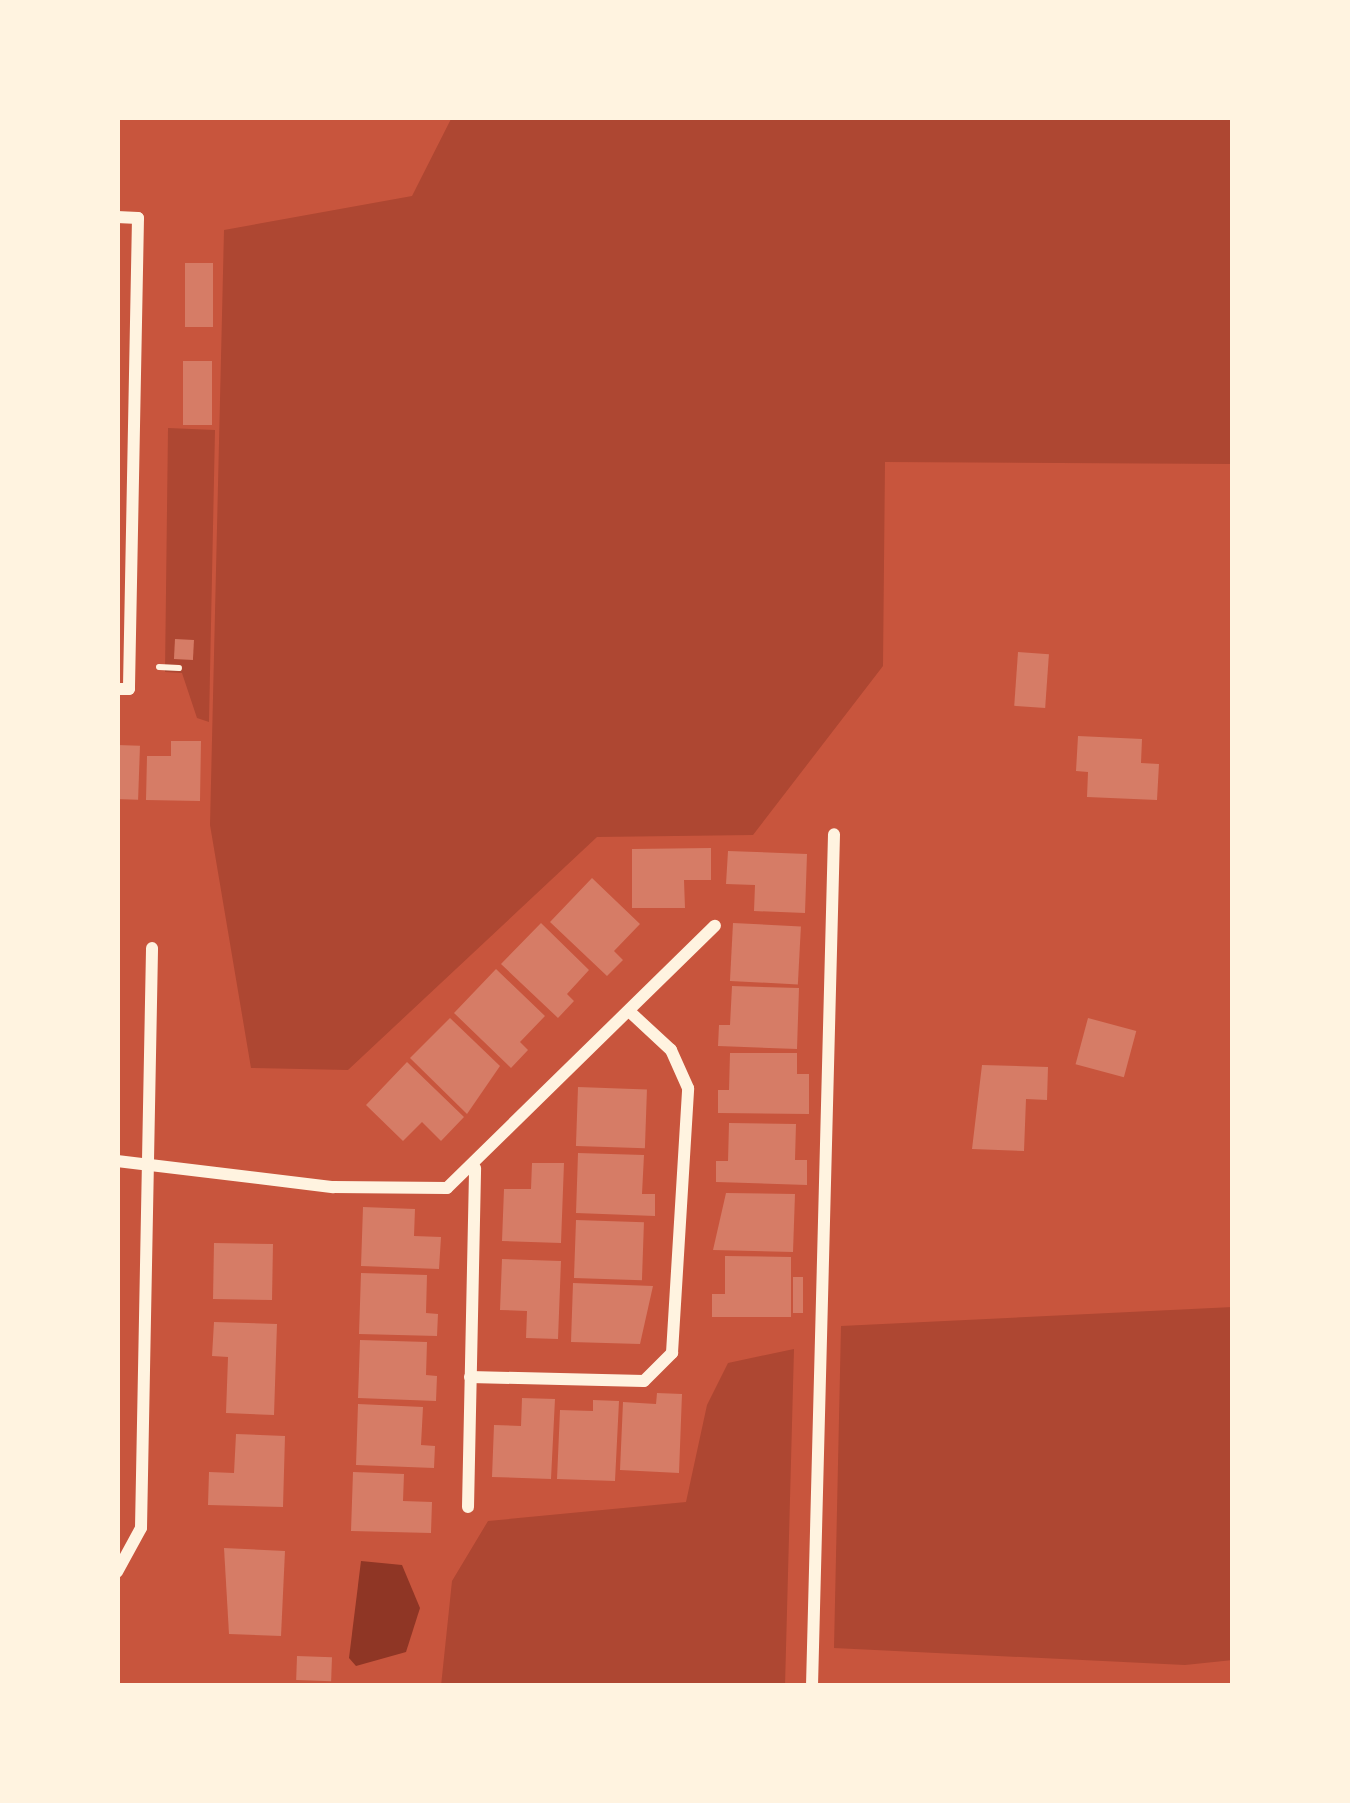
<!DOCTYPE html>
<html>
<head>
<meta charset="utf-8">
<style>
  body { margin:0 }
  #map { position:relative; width:1350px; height:1803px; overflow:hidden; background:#c8553d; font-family:Ubuntu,sans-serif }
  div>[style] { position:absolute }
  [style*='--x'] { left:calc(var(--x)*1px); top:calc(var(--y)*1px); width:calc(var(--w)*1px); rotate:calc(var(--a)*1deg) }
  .green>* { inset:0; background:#ae4732 }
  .water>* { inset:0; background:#8f3625 }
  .building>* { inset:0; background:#d67c66; transform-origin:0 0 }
  .path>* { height:6px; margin:-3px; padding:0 3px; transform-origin:3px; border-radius:3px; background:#fff3e0 }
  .minor>* { height:12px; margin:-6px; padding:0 6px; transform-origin:6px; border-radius:6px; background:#fff3e0 }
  span { translate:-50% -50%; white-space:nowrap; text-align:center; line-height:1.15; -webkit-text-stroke:9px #fff3e0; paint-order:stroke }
  .frame { position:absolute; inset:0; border:120px solid #fff3e0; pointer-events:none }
</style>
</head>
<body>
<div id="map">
  <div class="green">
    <i style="clip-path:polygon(452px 117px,1233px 117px,1233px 464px,885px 462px,883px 666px,753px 835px,597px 837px,348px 1070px,251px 1068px,210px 825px,224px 230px,412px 196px)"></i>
    <i style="clip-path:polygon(168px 428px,215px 430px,209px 722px,197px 718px,182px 673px,165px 672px)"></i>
    <i style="clip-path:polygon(1233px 1307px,1233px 1660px,1185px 1665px,834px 1648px,841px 1326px)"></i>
    <i style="clip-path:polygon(794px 1349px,785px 1686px,441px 1686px,452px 1581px,488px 1521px,686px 1502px,707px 1405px,728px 1363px)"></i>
  </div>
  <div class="water">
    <i style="clip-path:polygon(361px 1561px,402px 1565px,420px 1608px,406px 1652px,356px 1666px,349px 1658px)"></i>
  </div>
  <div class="building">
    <i style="left:185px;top:263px;width:28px;height:64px"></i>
    <i style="left:183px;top:361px;width:29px;height:64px"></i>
    <i style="left:175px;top:639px;width:19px;height:20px;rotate:3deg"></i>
    <i style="left:1018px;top:652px;width:31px;height:54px;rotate:4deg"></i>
    <i style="clip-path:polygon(1078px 736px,1142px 739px,1141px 763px,1159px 764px,1157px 800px,1087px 797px,1088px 772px,1076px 771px)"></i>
    <i style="clip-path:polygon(171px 741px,201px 741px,200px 801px,146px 800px,147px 756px,171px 756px)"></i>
    <i style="left:117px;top:745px;width:23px;height:54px;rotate:2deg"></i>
    <i style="clip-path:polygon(711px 848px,711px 880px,684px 880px,685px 908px,632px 908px,632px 849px)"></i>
    <i style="clip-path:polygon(728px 851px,807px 854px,805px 913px,754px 911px,755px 885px,726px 884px)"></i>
    <i style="clip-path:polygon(592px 878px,640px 924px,614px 951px,623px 960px,607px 976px,550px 922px)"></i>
    <i style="clip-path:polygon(541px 923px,589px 970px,567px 994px,574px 1001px,558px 1018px,501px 964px)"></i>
    <i style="left:733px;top:923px;width:68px;height:58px;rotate:3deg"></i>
    <i style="clip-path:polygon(496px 969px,545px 1016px,520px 1042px,528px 1050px,511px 1068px,454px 1013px)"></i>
    <i style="clip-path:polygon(732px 986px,799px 988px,797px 1049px,718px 1046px,719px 1025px,730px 1025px)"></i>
    <i style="clip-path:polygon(450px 1018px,500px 1066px,467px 1114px,410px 1058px)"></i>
    <i style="left:1088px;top:1018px;width:50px;height:48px;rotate:15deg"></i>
    <i style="clip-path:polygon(730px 1053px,797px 1053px,797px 1074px,809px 1074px,809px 1114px,718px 1113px,718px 1090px,729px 1090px)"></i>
    <i style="clip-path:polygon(407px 1062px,464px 1117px,441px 1141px,422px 1122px,403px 1141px,366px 1105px)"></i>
    <i style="clip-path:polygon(982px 1065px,1048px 1067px,1047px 1100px,1026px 1099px,1024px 1151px,972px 1149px)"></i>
    <i style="left:578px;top:1087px;width:69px;height:59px;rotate:2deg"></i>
    <i style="clip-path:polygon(729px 1123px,796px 1124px,795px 1160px,807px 1160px,807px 1185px,716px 1182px,716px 1161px,728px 1161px)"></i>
    <i style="clip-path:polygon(578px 1153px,644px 1155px,642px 1194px,655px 1194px,655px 1216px,576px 1213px)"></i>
    <i style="clip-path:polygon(532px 1163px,564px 1163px,561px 1243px,502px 1241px,504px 1189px,531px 1189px)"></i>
    <i style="clip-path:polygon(726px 1193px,795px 1194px,793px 1252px,713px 1250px)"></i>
    <i style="clip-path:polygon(363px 1207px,415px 1209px,414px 1236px,441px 1237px,439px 1269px,361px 1266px)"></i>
    <i style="left:576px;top:1220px;width:68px;height:58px;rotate:2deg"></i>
    <i style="left:214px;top:1243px;width:59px;height:56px;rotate:1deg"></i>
    <i style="clip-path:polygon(725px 1256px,791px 1257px,791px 1317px,712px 1317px,712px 1294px,725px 1294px)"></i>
    <i style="clip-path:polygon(502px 1259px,561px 1261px,558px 1339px,526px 1338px,527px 1311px,500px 1310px)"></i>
    <i style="clip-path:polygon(361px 1273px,427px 1275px,426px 1313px,438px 1314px,437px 1336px,359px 1334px)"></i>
    <i style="left:793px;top:1277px;width:10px;height:36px"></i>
    <i style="clip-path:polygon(573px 1283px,653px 1286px,640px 1344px,571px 1342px)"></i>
    <i style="clip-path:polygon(214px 1322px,277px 1324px,274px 1415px,226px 1413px,228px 1357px,212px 1356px)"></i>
    <i style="clip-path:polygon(360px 1340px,427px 1342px,426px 1375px,437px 1376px,436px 1401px,358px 1398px)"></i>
    <i style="clip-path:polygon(657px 1393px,682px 1394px,679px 1473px,620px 1470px,623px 1402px,656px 1404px)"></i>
    <i style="clip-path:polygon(522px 1398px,555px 1399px,551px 1479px,492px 1477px,494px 1425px,521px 1426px)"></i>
    <i style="clip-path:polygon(593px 1400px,619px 1401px,615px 1481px,557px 1479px,560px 1410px,593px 1411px)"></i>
    <i style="clip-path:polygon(358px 1404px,423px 1407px,421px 1445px,435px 1446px,434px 1468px,356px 1465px)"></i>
    <i style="clip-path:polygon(236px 1434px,285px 1436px,283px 1507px,208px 1505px,209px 1472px,234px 1473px)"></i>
    <i style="clip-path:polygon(353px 1472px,404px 1474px,403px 1501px,432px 1502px,431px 1533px,351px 1531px)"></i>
    <i style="clip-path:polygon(224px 1548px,285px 1551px,281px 1636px,229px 1634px)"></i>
    <i style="left:297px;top:1656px;width:35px;height:24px;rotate:2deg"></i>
  </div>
  <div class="path">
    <i style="--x:159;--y:667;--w:20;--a:3"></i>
  </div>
  <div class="minor">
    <i style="--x:117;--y:217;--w:21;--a:3"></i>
    <i style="--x:138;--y:218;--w:471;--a:91.1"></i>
    <i style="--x:129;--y:689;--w:12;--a:180"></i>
    <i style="--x:117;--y:1161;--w:218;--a:6.9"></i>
    <i style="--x:333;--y:1187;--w:114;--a:0.5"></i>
    <i style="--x:447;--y:1188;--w:375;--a:-44.4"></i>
    <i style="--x:470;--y:1377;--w:174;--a:1.3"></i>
    <i style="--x:644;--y:1381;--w:40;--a:-45"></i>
    <i style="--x:672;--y:1353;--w:265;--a:-86.5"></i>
    <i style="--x:688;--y:1088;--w:42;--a:-114.1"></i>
    <i style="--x:671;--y:1050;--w:56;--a:-137.2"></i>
    <i style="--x:468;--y:1507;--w:339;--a:-88.8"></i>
    <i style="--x:117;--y:1572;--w:50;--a:-61.4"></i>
    <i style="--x:141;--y:1528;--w:580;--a:-88.91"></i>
    <i style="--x:812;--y:1686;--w:852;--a:-88.52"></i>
  </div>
  <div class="frame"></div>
</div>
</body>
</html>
